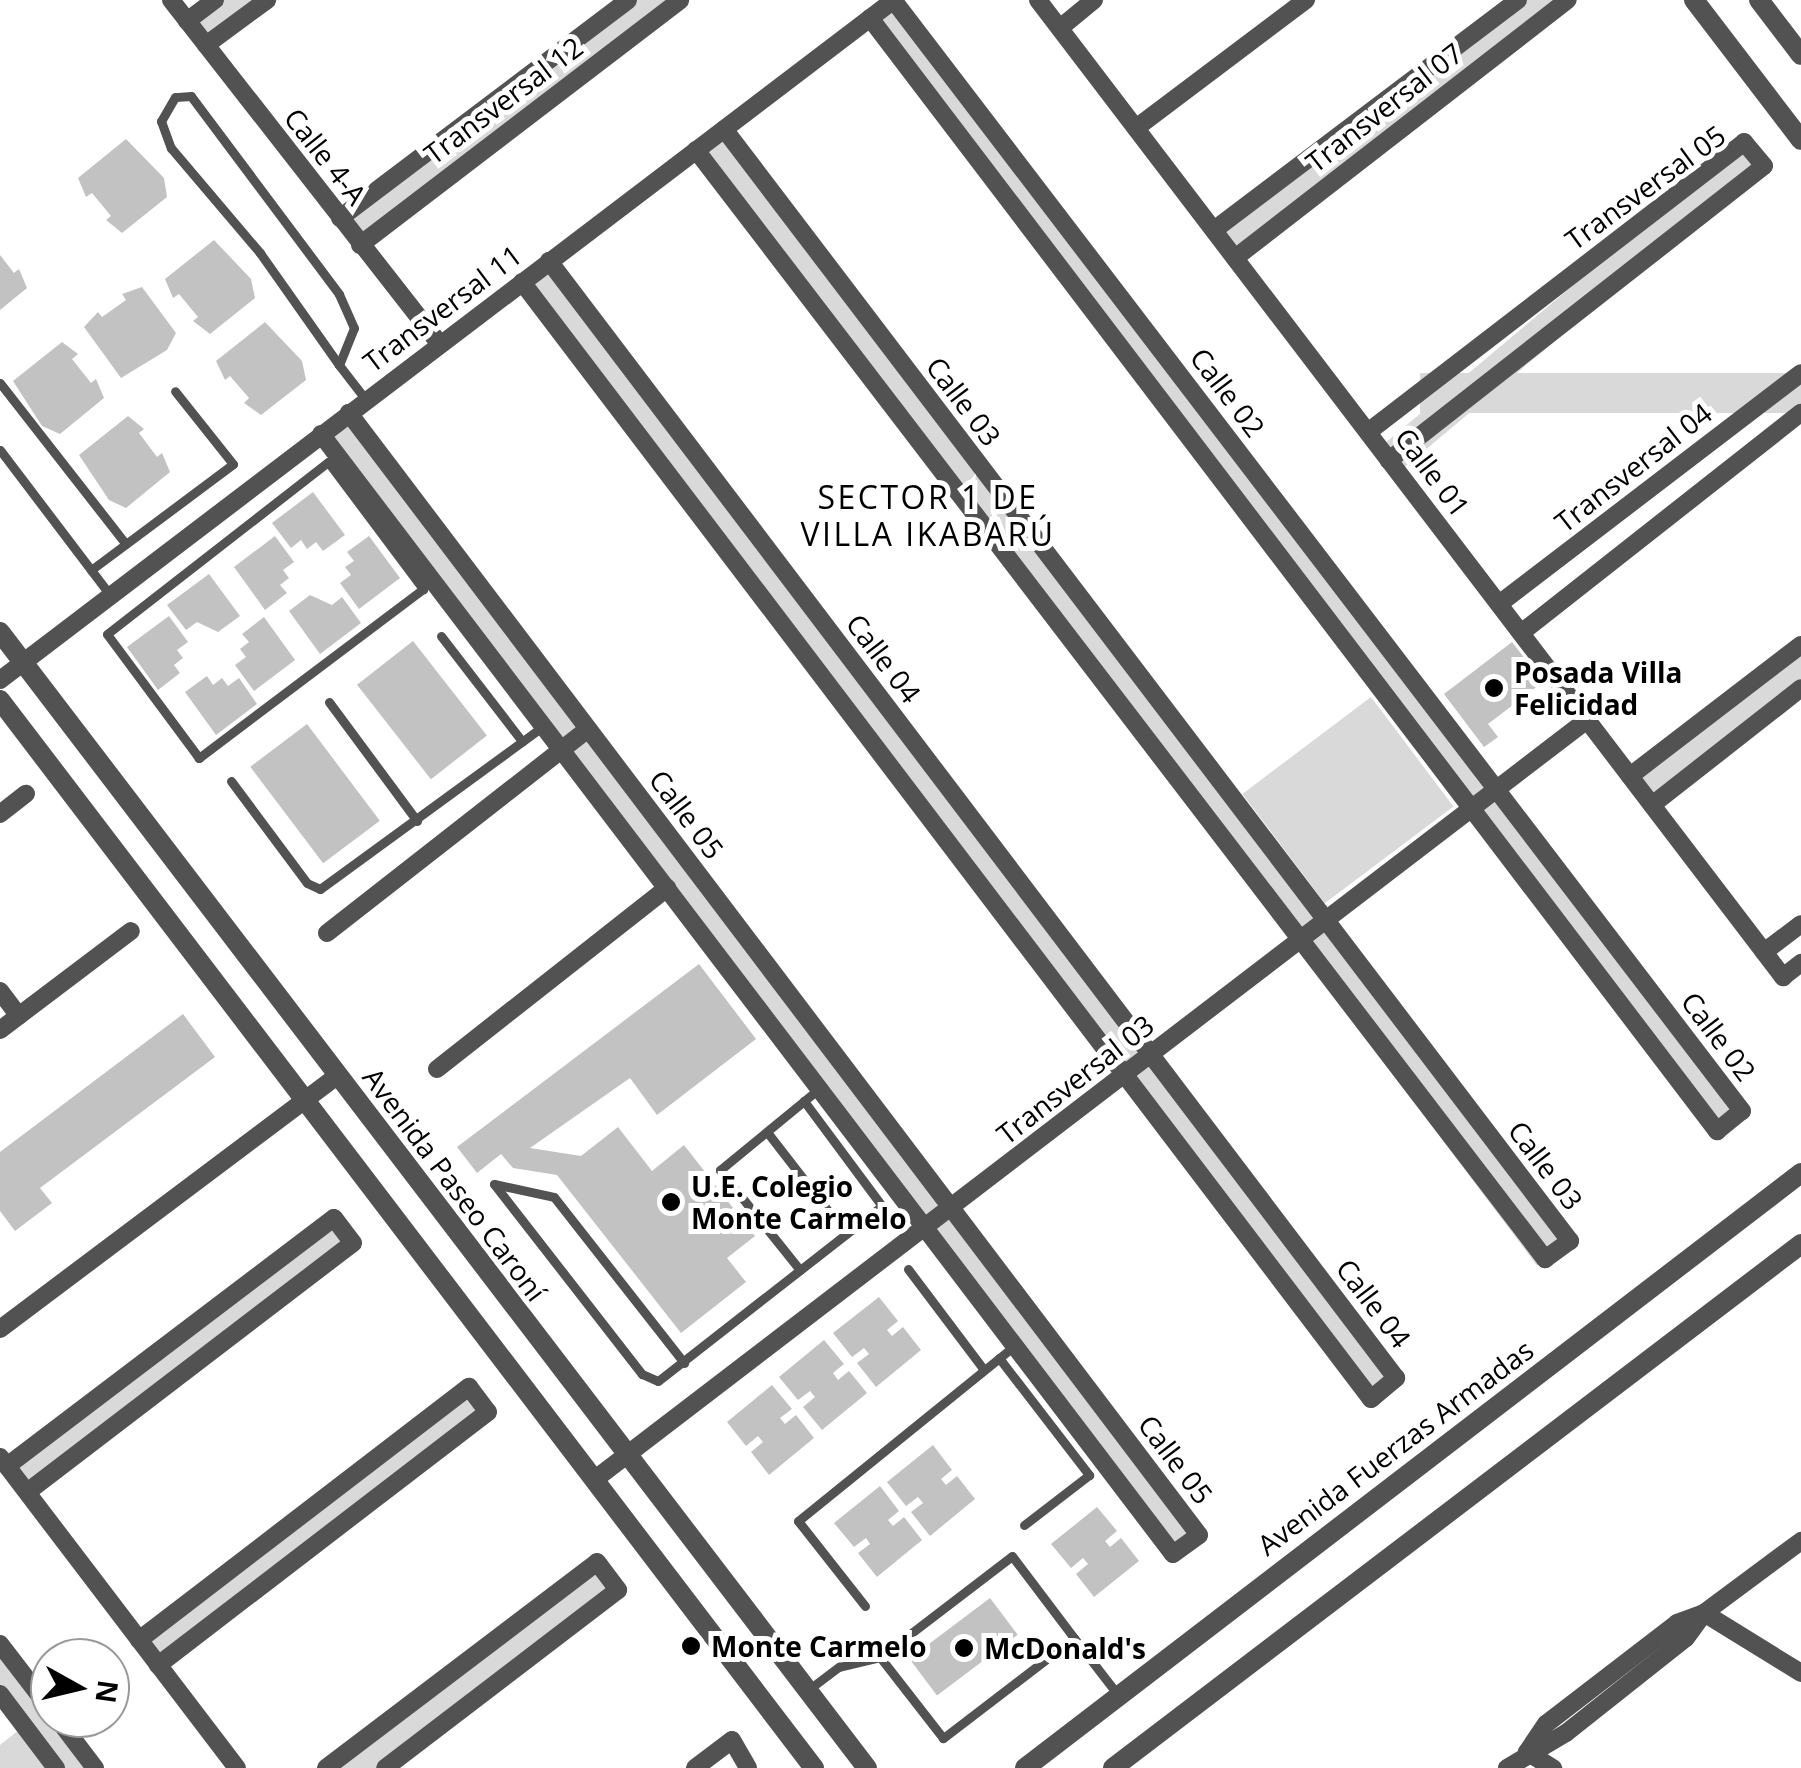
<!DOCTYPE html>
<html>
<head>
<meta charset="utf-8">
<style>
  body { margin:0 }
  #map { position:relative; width:1801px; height:1768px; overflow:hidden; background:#fff; font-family:"Open Sans",sans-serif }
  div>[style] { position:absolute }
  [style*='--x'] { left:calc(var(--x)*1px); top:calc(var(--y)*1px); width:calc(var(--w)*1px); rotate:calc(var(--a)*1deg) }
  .green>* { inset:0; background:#d9d9d9; transform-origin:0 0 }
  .building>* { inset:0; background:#c2c2c2; transform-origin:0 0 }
  .service>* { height:9px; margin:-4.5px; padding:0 4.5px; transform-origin:4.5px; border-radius:4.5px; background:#525252 }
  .minor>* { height:18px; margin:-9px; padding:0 9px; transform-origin:9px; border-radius:9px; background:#525252 }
  .tertiary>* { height:20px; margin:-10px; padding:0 10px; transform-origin:10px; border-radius:10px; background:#525252 }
  .dots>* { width:28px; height:28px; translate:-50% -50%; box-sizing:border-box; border:5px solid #fff; border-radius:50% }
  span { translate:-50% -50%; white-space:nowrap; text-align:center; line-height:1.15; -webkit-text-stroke:10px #fff; paint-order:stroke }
  .street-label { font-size:28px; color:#000 }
  .poi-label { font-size:28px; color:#000; font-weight:700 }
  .left { translate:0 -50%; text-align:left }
  .quarter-label { font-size:32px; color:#000; letter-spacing:2.5px }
  .north { position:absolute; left:30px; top:1638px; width:100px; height:100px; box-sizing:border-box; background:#fff; border:2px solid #999; border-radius:50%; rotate:98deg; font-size:28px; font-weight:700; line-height:40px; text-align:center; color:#000 }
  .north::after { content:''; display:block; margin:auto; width:35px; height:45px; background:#000; clip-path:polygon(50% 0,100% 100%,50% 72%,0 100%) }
</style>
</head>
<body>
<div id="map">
  <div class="green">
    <i style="clip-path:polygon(217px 0,267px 0,206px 46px,187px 22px)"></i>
    <i style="clip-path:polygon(628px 0,680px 0,359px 244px,339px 218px)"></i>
    <i style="clip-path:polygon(1518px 0,1568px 0,1235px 257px,1215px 231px)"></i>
    <i style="left:894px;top:1px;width:1396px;height:29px;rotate:53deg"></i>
    <i style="left:723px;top:129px;width:1397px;height:34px;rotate:53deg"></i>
    <i style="left:1744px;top:142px;width:31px;height:475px;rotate:50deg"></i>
    <i style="left:549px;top:262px;width:1401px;height:32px;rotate:53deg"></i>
    <i style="left:1801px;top:373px;width:40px;height:381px;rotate:90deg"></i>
    <i style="left:349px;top:413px;width:1408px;height:35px;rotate:53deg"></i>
    <i style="clip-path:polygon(1801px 645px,1801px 688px,1652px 804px,1630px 776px)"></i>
    <i style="left:1371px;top:697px;width:137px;height:161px;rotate:53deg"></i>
    <i style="left:334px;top:1218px;width:31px;height:410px;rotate:53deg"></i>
    <i style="left:469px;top:1387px;width:31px;height:416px;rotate:53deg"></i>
    <i style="clip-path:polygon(597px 1562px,618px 1590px,385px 1768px,326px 1768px)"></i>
    <i style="clip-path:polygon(0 1645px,94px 1768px,0 1768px,0 1745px,24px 1726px,0 1694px)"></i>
  </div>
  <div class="building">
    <i style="clip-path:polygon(126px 139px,164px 178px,167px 197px,122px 233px,106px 220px,111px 216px,92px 193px,86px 197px,78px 178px)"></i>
    <i style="clip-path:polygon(214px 240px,251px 279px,255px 298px,210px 334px,193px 321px,198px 317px,179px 294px,173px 298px,165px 279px)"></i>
    <i style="clip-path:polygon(0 255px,14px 273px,19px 269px,27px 288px,0 310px)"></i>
    <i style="clip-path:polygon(142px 287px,176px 333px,167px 350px,121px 378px,84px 327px,98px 312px,102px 317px,126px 300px,122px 294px)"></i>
    <i style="clip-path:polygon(265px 322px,302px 361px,306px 380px,261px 415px,244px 403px,249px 398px,230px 376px,225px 380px,216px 361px)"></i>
    <i style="clip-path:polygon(62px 342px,78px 354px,72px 359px,91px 383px,96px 379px,104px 398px,60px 434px,42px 426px,13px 381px)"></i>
    <i style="clip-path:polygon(128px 416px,144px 429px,139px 433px,157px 457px,162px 453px,170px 472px,126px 508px,109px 500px,79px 455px)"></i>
    <i style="clip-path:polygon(313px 492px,345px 535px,323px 551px,316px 542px,307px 549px,301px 540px,291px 548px,272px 523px)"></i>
    <i style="clip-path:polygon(275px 536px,294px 562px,283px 570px,289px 578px,280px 585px,287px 593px,265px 610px,234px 567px)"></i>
    <i style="clip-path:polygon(369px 536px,400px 578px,359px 609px,340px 583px,351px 575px,345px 567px,354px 561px,347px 552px)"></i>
    <i style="clip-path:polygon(209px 574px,240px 616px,218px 632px,197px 622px,186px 630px,167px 605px)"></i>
    <i style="clip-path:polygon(310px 595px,332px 605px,342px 597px,361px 623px,320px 654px,289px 611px)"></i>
    <i style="clip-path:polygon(169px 616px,188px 642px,177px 650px,183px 658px,174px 665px,180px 673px,158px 690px,127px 647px)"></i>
    <i style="clip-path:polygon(264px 617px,295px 660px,254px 691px,235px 665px,246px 657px,240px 649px,249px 642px,242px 634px)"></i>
    <i style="left:413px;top:641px;width:120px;height:71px;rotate:52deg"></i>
    <i style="clip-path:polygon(1512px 642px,1543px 682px,1488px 724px,1498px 737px,1484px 747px,1444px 694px)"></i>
    <i style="clip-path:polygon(207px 676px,213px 685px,222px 678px,228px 686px,239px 678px,257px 704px,216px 735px,185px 692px)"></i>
    <i style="left:307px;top:724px;width:121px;height:71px;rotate:53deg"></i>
    <i style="clip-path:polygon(699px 964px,756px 1039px,657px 1115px,630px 1078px,530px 1148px,581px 1156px,618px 1127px,652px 1171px,684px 1145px,755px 1236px,727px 1258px,746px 1282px,681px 1333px,557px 1175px,513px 1168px,501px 1154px,477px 1173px,457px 1147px)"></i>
    <i style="clip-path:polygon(183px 1014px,215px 1057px,40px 1188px,52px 1203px,15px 1231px,0 1211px,0 1152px)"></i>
    <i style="clip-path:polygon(879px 1297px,898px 1321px,887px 1330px,892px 1336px,903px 1327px,921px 1350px,876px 1387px,857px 1363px,869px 1354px,864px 1348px,852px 1357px,833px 1333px)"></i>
    <i style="clip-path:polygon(824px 1340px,844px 1364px,833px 1373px,838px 1380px,849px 1371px,867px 1393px,822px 1430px,803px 1407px,815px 1397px,810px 1391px,798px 1400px,779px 1377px)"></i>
    <i style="clip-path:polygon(772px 1385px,792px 1409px,780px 1418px,785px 1424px,796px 1415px,814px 1438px,769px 1475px,751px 1452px,763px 1442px,758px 1436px,746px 1446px,727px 1422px)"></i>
    <i style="clip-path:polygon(933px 1445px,952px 1470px,941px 1479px,946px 1485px,957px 1476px,975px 1499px,930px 1536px,911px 1512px,923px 1503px,918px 1497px,906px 1506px,887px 1482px)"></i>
    <i style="clip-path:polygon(880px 1486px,899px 1511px,888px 1520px,893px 1526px,904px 1517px,922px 1540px,877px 1577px,858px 1553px,870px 1544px,866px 1538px,854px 1547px,834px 1523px)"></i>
    <i style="clip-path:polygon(1097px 1507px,1117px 1531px,1105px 1541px,1110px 1547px,1121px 1538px,1139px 1561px,1094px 1597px,1076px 1574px,1088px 1564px,1083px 1558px,1071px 1568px,1051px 1544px)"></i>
    <i style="left:990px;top:1598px;width:46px;height:101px;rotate:53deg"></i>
  </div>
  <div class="service">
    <i style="--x:339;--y:365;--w:40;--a:-68"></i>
    <i style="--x:354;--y:328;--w:37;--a:-114"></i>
    <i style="--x:339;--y:294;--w:247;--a:-126.8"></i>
    <i style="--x:191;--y:96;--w:16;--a:176"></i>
    <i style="--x:175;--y:97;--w:28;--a:120"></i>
    <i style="--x:161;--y:121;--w:29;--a:70"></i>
    <i style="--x:171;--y:148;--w:138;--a:49.7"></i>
    <i style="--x:260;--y:253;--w:137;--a:54.8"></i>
    <i style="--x:339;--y:365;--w:44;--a:52.4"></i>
    <i style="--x:0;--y:383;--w:204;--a:52"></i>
    <i style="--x:0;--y:450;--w:182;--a:52.8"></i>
    <i style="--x:328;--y:462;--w:159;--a:53.2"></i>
    <i style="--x:423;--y:589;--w:281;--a:143"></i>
    <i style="--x:199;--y:758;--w:154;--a:-126.6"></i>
    <i style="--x:107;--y:634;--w:280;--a:-37.9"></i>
    <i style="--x:91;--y:570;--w:177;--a:-36.7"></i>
    <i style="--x:233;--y:464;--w:93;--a:-128.5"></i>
    <i style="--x:441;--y:636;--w:133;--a:52.4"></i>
    <i style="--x:329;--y:702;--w:148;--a:53.5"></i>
    <i style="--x:231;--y:781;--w:127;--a:53.3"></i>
    <i style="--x:307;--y:883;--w:14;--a:25"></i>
    <i style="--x:320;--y:889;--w:275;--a:-36.1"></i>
    <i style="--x:767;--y:1132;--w:129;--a:52.2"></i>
    <i style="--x:494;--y:1184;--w:241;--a:52.1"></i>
    <i style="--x:642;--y:1374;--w:17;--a:24"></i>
    <i style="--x:658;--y:1381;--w:284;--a:-38"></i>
    <i style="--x:882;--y:1206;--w:131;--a:-126.6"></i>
    <i style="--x:494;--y:1184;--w:61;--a:12.2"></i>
    <i style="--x:554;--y:1197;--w:211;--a:51.9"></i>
    <i style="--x:908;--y:1269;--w:126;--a:53"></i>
    <i style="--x:800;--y:1270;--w:128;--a:-128.7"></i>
    <i style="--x:720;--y:1170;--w:129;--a:-39.4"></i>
    <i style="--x:999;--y:1358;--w:148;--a:52.4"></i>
    <i style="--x:1089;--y:1475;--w:82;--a:142.4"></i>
    <i style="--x:865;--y:1606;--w:108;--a:-128.2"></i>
    <i style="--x:798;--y:1521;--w:279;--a:-39"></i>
    <i style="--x:1074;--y:1638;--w:72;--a:52.3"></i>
    <i style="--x:808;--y:1690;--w:39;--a:-37"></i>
    <i style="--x:839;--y:1667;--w:42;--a:-13.7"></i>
    <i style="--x:880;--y:1657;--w:166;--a:-37.4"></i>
    <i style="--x:1012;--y:1556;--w:103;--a:52.9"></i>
    <i style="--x:1074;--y:1638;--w:165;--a:142.6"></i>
    <i style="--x:943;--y:1738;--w:103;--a:-127.9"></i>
  </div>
  <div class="minor">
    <i style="--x:171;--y:0;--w:437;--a:52"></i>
    <i style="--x:1038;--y:0;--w:1229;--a:52.67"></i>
    <i style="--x:1783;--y:977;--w:23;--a:-38"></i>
    <i style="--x:870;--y:18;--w:1399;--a:52.73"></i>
    <i style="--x:1717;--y:1131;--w:32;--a:-39"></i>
    <i style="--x:1742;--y:1111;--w:1397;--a:-127.38"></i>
    <i style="--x:187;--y:21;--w:35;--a:-37"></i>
    <i style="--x:1060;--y:28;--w:44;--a:-39.5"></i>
    <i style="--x:206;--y:45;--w:76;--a:-36.4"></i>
    <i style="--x:1136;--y:128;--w:213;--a:-37"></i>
    <i style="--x:696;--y:150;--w:1397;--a:52.56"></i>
    <i style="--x:1545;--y:1259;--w:31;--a:-36"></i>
    <i style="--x:1570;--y:1241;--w:1397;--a:-127.26"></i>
    <i style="--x:340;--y:218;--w:361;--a:-37.1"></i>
    <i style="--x:1214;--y:230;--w:381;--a:-37.1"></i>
    <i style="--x:360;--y:245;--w:403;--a:-37.4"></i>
    <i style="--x:1235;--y:258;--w:421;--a:-37.8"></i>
    <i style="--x:522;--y:282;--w:1403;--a:52.76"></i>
    <i style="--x:1371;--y:1399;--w:33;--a:-40"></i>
    <i style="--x:1396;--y:1378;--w:1402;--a:-127.17"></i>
    <i style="--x:1368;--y:432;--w:475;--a:-37.6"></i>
    <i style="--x:1744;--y:142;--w:31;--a:50"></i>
    <i style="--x:1764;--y:166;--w:477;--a:141.9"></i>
    <i style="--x:321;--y:434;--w:1407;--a:52.74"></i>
    <i style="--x:1173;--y:1554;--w:32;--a:-36"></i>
    <i style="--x:1199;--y:1535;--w:1408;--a:-127.15"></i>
    <i style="--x:1499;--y:604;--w:380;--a:-37.4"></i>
    <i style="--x:1521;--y:633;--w:356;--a:-38.2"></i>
    <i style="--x:0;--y:680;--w:1123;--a:-37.26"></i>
    <i style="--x:1630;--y:776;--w:215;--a:-37.5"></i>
    <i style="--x:1652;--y:805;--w:189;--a:-38.1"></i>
    <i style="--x:0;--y:814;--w:33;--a:-38"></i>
    <i style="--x:327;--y:933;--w:331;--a:-38"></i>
    <i style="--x:1764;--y:952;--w:46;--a:-37.1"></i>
    <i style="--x:0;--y:991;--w:31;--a:53"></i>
    <i style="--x:0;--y:1030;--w:164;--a:-37.1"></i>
    <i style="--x:437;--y:1069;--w:293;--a:-38.2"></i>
    <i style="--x:0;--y:1329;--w:423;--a:-36.9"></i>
    <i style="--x:0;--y:1457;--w:391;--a:52.7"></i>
    <i style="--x:7;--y:1466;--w:410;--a:-37.2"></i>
    <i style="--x:334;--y:1218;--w:31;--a:53"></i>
    <i style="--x:353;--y:1243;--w:410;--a:142.6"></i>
    <i style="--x:594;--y:1480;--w:1250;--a:-37.43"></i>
    <i style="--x:1704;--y:1613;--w:114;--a:31.7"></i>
    <i style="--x:139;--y:1640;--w:416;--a:-37.5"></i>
    <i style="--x:469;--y:1387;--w:31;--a:53"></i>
    <i style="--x:488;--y:1412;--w:416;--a:142.5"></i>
    <i style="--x:0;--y:1644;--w:82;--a:52.4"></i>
    <i style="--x:0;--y:1694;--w:93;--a:52.9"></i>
    <i style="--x:57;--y:1718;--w:63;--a:52.8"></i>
    <i style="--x:1527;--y:1752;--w:34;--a:-56"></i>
    <i style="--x:1546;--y:1724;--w:165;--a:-37.6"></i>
    <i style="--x:1677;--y:1623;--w:29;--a:-20"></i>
    <i style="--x:1704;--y:1613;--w:121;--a:-36.6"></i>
    <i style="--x:1527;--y:1752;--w:31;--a:32"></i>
    <i style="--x:326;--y:1768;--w:340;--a:-37.2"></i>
    <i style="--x:597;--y:1562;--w:35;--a:53"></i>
    <i style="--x:618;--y:1590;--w:293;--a:142.6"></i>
    <i style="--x:695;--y:1768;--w:46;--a:-37.1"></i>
    <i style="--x:732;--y:1740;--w:32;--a:60"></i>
    <i style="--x:1507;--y:1768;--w:69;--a:-30.7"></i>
    <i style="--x:1566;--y:1733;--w:153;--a:-38.4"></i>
    <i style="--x:1686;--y:1638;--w:31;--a:-54"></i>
  </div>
  <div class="tertiary">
    <i style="--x:1694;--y:0;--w:176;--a:52.6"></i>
    <i style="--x:1759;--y:0;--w:69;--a:52.6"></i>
    <i style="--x:0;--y:632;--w:1429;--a:52.65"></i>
    <i style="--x:0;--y:700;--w:1343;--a:52.69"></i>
    <i style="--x:1025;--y:1768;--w:978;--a:-37.48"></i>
    <i style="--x:1113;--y:1768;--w:865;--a:-37.29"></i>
  </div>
  <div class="dots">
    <i style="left:1494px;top:688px;background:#000"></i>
    <i style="left:671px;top:1202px;background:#000"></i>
    <i style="left:691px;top:1646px;background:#000"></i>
    <i style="left:964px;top:1648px;background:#000"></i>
  </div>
  <div class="street-label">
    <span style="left:503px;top:100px;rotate:-37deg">Transversal 12</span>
    <span style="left:1384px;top:107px;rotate:-38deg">Transversal 07</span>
    <span style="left:326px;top:156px;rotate:52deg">Calle 4-A</span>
    <span style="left:1645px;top:187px;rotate:-36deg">Transversal 05</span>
    <span style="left:442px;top:308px;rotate:-37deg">Transversal 11</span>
    <span style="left:1228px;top:392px;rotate:53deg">Calle 02</span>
    <span style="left:964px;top:401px;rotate:53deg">Calle 03</span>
    <span style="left:1633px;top:467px;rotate:-38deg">Transversal 04</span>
    <span style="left:1433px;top:472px;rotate:53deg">Calle 01</span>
    <span style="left:884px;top:658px;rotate:53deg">Calle 04</span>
    <span style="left:687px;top:814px;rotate:53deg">Calle 05</span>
    <span style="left:1719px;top:1036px;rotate:53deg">Calle 02</span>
    <span style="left:1075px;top:1079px;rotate:-38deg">Transversal 03</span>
    <span style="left:1546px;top:1165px;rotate:53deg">Calle 03</span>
    <span style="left:455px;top:1184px;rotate:53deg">Avenida Paseo Caroní</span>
    <span style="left:1374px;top:1303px;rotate:53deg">Calle 04</span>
    <span style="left:1395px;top:1447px;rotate:-37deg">Avenida Fuerzas Armadas</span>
    <span style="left:1176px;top:1459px;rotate:53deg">Calle 05</span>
  </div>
  <div class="poi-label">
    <span class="left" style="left:1514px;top:688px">Posada Villa<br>Felicidad</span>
    <span class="left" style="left:691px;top:1202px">U.E. Colegio<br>Monte Carmelo</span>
    <span class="left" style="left:711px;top:1646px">Monte Carmelo</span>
    <span class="left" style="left:984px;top:1648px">McDonald's</span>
  </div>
  <div class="quarter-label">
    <span style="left:928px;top:516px">SECTOR 1 DE<br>VILLA IKABARÚ</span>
  </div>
  <div class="north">N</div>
</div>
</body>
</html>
